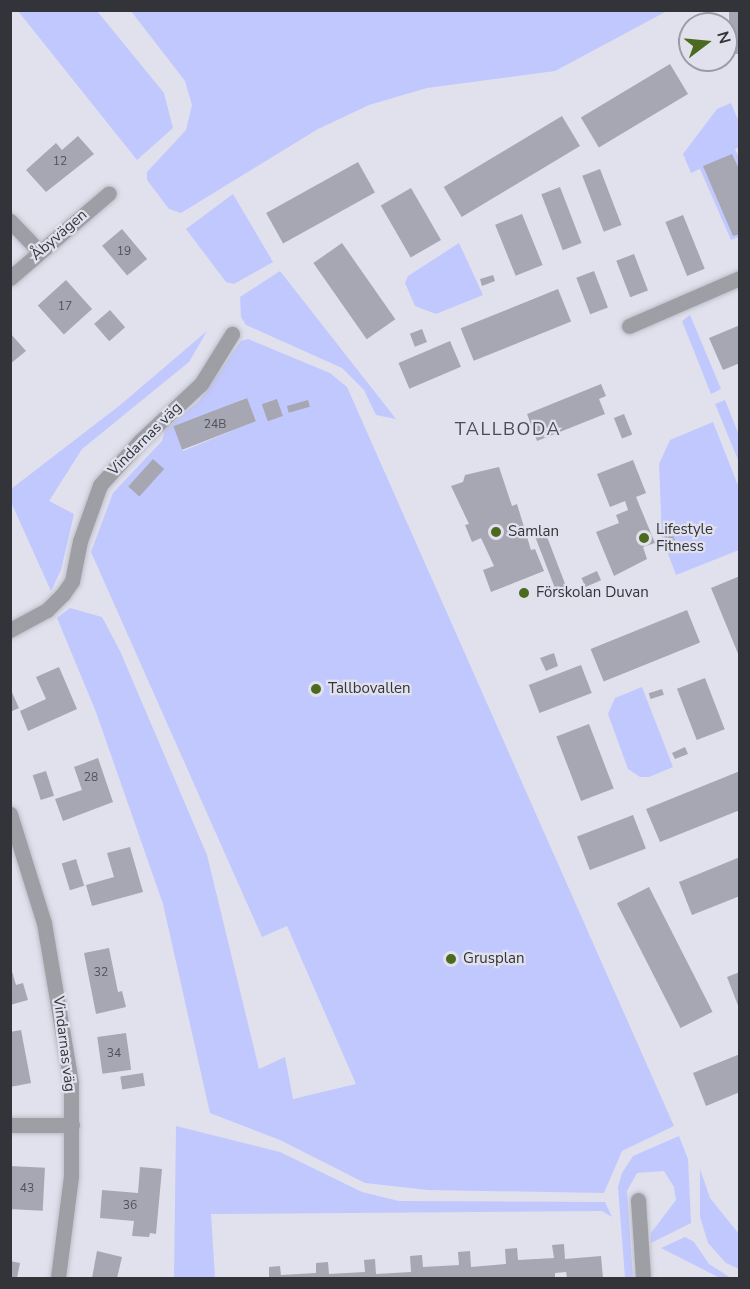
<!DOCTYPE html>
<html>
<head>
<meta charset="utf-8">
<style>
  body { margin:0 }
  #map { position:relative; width:750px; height:1289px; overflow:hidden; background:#e0e1ed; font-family:"Nunito Sans",sans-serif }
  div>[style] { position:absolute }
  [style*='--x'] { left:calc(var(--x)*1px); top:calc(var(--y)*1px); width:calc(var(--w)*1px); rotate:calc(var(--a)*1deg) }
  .green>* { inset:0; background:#c1c8fd }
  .building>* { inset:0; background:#a6a7b3; transform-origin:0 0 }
  .roads { filter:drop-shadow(0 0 2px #bdbec9) drop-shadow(0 0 2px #bdbec9) }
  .minor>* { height:15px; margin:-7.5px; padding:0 7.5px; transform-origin:7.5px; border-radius:7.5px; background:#9e9fa4 }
  .dots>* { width:16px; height:16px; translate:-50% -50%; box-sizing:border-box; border:3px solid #e0e1ed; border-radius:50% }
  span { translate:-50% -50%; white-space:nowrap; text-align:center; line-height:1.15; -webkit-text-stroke:4.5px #e0e1ed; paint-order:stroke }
  .number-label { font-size:12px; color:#505158 }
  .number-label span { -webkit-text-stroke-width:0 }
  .street-label { font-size:15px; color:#333439 }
  .poi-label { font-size:15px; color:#333439 }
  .left { translate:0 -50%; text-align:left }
  .quarter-label { font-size:18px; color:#484a54; letter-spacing:1.5px }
  .frame { position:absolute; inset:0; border:12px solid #333439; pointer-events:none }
  .north { position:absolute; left:678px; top:12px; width:60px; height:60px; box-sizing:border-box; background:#e0e1ed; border:2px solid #9b9ca5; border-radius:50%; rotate:74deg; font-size:16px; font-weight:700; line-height:24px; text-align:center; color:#333439 }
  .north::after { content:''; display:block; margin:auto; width:21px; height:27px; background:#4b6a1f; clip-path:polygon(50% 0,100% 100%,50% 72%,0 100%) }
</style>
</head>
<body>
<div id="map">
  <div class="green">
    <i style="clip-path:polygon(18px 11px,97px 11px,164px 93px,173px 128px,137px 160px)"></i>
    <i style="clip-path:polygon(131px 11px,667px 11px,555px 71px,427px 88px,369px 105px,318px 129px,181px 213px,169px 209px,147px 180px,147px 172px,186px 130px,192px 105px,185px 81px)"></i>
    <i style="clip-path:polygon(731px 103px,739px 122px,739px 147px,735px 149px,740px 159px,739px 237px,731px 240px,700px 169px,691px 173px,683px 154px,717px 109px)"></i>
    <i style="clip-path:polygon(233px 194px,273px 262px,234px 284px,226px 282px,186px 229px)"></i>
    <i style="clip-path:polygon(459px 243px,483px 295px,436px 314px,415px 306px,405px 283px,408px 276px)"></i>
    <i style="clip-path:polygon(280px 271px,396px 419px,376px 415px,364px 390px,342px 368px,246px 325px,241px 317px,240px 297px)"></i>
    <i style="clip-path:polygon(690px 315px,721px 389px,711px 394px,682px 321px)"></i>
    <i style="clip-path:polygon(207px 331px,189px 362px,82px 449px,49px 501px,74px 514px,61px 570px,51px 591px,11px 502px,11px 489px,119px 406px)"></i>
    <i style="clip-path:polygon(evenodd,248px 339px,330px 373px,347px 387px,674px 1126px,622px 1151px,604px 1193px,428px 1190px,365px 1183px,280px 1140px,210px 1113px,163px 904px,96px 712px,57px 618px,70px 608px,102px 617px,120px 651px,207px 855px,259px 1069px,285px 1057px,293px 1099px,356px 1084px,287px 926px,262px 937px,91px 552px,113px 493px,162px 441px,165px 430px,199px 401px,241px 341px,248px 339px,246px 398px,256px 421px,183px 451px,174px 428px,246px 398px)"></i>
    <i style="clip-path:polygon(725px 400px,739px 435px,739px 462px,715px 404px)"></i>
    <i style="clip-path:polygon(713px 422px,739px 488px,739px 550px,676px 575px,662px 538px,659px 464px,670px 440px)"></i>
    <i style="clip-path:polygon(642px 687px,673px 767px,649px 777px,640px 777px,628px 769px,608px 714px,615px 698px)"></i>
    <i style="clip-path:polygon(176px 1126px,280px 1152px,362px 1192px,399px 1201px,605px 1202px,612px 1217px,602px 1211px,211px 1214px,215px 1278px,174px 1278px)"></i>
    <i style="clip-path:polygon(679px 1136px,688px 1159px,691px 1223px,651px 1243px,651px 1233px,676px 1200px,674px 1187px,664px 1171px,637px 1173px,627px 1191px,633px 1278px,625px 1278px,618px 1187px,622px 1173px,633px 1156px)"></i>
    <i style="clip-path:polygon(700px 1169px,710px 1198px,739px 1234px,739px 1269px,726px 1263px,708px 1243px,700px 1217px)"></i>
    <i style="clip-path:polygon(685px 1237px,694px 1242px,709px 1264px,731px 1278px,720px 1278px,661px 1248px)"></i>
  </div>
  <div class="building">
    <i style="left:729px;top:10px;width:11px;height:44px"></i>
    <i style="left:670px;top:64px;width:35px;height:104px;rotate:59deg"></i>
    <i style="left:562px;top:116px;width:35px;height:138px;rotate:59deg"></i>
    <i style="clip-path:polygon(78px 136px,94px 154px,46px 192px,26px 170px,56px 143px,62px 150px)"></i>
    <i style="clip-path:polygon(732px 154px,740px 171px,740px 234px,733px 236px,703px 166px)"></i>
    <i style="left:358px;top:162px;width:35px;height:105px;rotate:61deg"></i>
    <i style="left:600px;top:169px;width:60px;height:19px;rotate:69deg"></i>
    <i style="left:560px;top:187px;width:60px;height:20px;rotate:69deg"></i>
    <i style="left:411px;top:188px;width:60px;height:35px;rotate:60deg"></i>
    <i style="left:522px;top:214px;width:55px;height:29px;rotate:68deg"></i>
    <i style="left:683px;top:215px;width:58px;height:19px;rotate:68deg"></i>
    <i style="left:122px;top:229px;width:39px;height:26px;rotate:50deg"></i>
    <i style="left:342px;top:243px;width:93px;height:35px;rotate:55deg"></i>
    <i style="left:634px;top:254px;width:39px;height:19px;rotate:69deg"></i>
    <i style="left:594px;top:271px;width:39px;height:19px;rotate:69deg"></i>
    <i style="clip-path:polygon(493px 275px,495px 281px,482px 286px,480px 279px)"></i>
    <i style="left:66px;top:280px;width:39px;height:38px;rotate:48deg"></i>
    <i style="left:558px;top:289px;width:35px;height:105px;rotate:68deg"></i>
    <i style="left:110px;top:310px;width:23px;height:21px;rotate:49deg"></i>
    <i style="clip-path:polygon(740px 325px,740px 363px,723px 370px,709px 338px)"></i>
    <i style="left:422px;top:329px;width:14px;height:13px;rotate:69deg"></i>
    <i style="clip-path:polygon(10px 333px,26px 351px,10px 364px)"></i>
    <i style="left:450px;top:341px;width:28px;height:56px;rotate:67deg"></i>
    <i style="clip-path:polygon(601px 384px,606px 396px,599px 399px,605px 414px,537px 441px,527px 414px)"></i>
    <i style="left:247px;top:398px;width:25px;height:79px;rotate:69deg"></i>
    <i style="left:277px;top:399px;width:18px;height:16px;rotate:71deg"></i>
    <i style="left:308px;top:400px;width:7px;height:22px;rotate:74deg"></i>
    <i style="left:624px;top:414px;width:22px;height:11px;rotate:68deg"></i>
    <i style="left:153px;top:459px;width:15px;height:37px;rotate:42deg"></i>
    <i style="clip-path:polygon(633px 460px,646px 493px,636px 497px,655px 543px,643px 547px,647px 559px,614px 576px,596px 532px,619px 523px,616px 515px,628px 510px,625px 501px,610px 507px,597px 474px)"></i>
    <i style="clip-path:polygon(499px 467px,512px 506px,517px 504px,531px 550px,535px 549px,544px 571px,491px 592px,483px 570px,494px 566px,481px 538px,472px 542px,465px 525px,469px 524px,451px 486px,463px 482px,465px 475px)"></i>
    <i style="left:544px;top:529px;width:63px;height:11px;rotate:69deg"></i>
    <i style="left:672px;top:533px;width:16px;height:9px;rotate:68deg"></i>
    <i style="left:597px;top:571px;width:10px;height:17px;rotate:66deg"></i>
    <i style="clip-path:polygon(740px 576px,740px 656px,739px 656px,711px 588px)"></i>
    <i style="left:687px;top:610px;width:35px;height:104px;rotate:68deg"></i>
    <i style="clip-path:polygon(554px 653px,558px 666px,546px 671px,540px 658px)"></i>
    <i style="left:581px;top:665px;width:30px;height:56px;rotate:69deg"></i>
    <i style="clip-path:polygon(59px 667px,77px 709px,28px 731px,20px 711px,46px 699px,36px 677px)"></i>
    <i style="left:705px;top:678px;width:55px;height:30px;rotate:69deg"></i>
    <i style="clip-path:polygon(10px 688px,19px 708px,10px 712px)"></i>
    <i style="left:662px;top:689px;width:6px;height:14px;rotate:72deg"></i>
    <i style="left:589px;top:724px;width:69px;height:35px;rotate:69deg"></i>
    <i style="clip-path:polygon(685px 747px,688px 754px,675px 759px,672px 753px)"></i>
    <i style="clip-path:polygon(98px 758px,113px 802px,63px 821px,55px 799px,82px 790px,74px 767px)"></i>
    <i style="left:46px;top:771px;width:26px;height:14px;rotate:72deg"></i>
    <i style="clip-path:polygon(740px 771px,740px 810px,660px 842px,646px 809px)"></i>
    <i style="left:633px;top:815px;width:36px;height:60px;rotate:69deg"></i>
    <i style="clip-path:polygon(130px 847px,143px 892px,92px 906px,86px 885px,114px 877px,107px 853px)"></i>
    <i style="clip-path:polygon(740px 857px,740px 896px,692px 915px,679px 882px)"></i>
    <i style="left:76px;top:859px;width:28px;height:15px;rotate:73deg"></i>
    <i style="left:649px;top:887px;width:140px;height:36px;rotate:63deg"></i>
    <i style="clip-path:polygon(109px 948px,118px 992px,122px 991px,126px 1007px,96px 1014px,84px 953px)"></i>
    <i style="clip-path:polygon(11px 968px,16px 985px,23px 983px,28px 1000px,10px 1005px)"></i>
    <i style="clip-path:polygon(740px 972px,740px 1008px,739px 1008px,727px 977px)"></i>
    <i style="clip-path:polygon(21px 1030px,31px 1083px,10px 1087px,10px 1032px)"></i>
    <i style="left:126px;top:1033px;width:37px;height:29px;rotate:82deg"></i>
    <i style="clip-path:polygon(740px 1054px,740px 1092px,706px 1106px,693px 1073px)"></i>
    <i style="left:143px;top:1073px;width:13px;height:23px;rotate:81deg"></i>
    <i style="left:10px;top:1166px;width:35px;height:43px;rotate:3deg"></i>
    <i style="clip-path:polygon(140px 1167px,162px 1169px,156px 1234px,150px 1233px,149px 1237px,132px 1236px,134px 1221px,100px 1218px,102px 1190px,138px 1193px)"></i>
    <i style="clip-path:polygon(564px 1244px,565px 1259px,601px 1256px,603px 1278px,567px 1278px,566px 1272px,555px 1273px,555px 1278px,269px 1278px,269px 1267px,280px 1266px,281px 1275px,316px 1273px,316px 1263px,328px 1262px,329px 1274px,365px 1272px,364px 1260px,375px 1259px,376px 1274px,411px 1272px,410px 1256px,422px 1255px,423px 1267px,459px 1265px,458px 1252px,470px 1251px,471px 1267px,506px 1264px,505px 1249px,517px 1248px,518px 1260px,554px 1258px,552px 1245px)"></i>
    <i style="clip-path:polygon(97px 1251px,122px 1257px,117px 1278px,92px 1278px)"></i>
    <i style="clip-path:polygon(10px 1261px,20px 1263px,17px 1278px,10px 1278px)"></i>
  </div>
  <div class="roads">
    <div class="minor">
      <i style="--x:10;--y:221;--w:43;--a:45.9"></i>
      <i style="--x:10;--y:278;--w:130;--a:-40.6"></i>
      <i style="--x:629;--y:326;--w:121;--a:-23.4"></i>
      <i style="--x:10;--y:630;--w:42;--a:-28.4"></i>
      <i style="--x:47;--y:610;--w:23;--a:-45"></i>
      <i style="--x:63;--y:594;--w:16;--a:-55"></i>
      <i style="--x:72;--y:581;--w:41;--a:-78.7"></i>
      <i style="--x:80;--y:541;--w:59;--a:-70.3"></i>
      <i style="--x:100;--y:485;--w:59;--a:-47.7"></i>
      <i style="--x:140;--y:441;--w:83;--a:-43.1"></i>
      <i style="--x:201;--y:384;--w:59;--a:-58.2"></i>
      <i style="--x:10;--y:814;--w:114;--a:72.7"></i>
      <i style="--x:44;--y:923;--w:162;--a:80.4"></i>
      <i style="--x:71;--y:1083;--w:93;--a:90"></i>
      <i style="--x:71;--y:1176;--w:103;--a:97.3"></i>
      <i style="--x:10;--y:1125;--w:62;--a:0"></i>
      <i style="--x:638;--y:1200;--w:78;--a:86.3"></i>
    </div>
  </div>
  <div class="dots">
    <i style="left:496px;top:532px;background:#4b6a1f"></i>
    <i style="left:644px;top:538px;background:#4b6a1f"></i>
    <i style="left:524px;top:593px;background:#4b6a1f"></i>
    <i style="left:316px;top:689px;background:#4b6a1f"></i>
    <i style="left:451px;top:959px;background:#4b6a1f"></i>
  </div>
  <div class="number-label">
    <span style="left:60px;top:162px">12</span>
    <span style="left:124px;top:252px">19</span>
    <span style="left:65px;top:307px">17</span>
    <span style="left:215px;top:425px">24B</span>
    <span style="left:91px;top:778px">28</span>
    <span style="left:101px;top:973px">32</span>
    <span style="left:114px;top:1054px">34</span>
    <span style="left:27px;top:1189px">43</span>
    <span style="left:130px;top:1206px">36</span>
  </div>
  <div class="street-label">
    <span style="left:59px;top:235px;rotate:-41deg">Åbyvägen</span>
    <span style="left:145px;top:439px;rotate:-45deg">Vindarnas väg</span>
    <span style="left:64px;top:1044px;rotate:83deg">Vindarnas väg</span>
  </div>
  <div class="poi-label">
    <span class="left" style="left:656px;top:538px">Lifestyle<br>Fitness</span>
    <span class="left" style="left:508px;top:532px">Samlan</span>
    <span class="left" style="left:536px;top:593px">Förskolan Duvan</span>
    <span class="left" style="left:328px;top:689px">Tallbovallen</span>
    <span class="left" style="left:463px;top:959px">Grusplan</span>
  </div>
  <div class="quarter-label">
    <span style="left:508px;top:429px">TALLBODA</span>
  </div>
  <div class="frame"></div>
  <div class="north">N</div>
</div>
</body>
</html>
